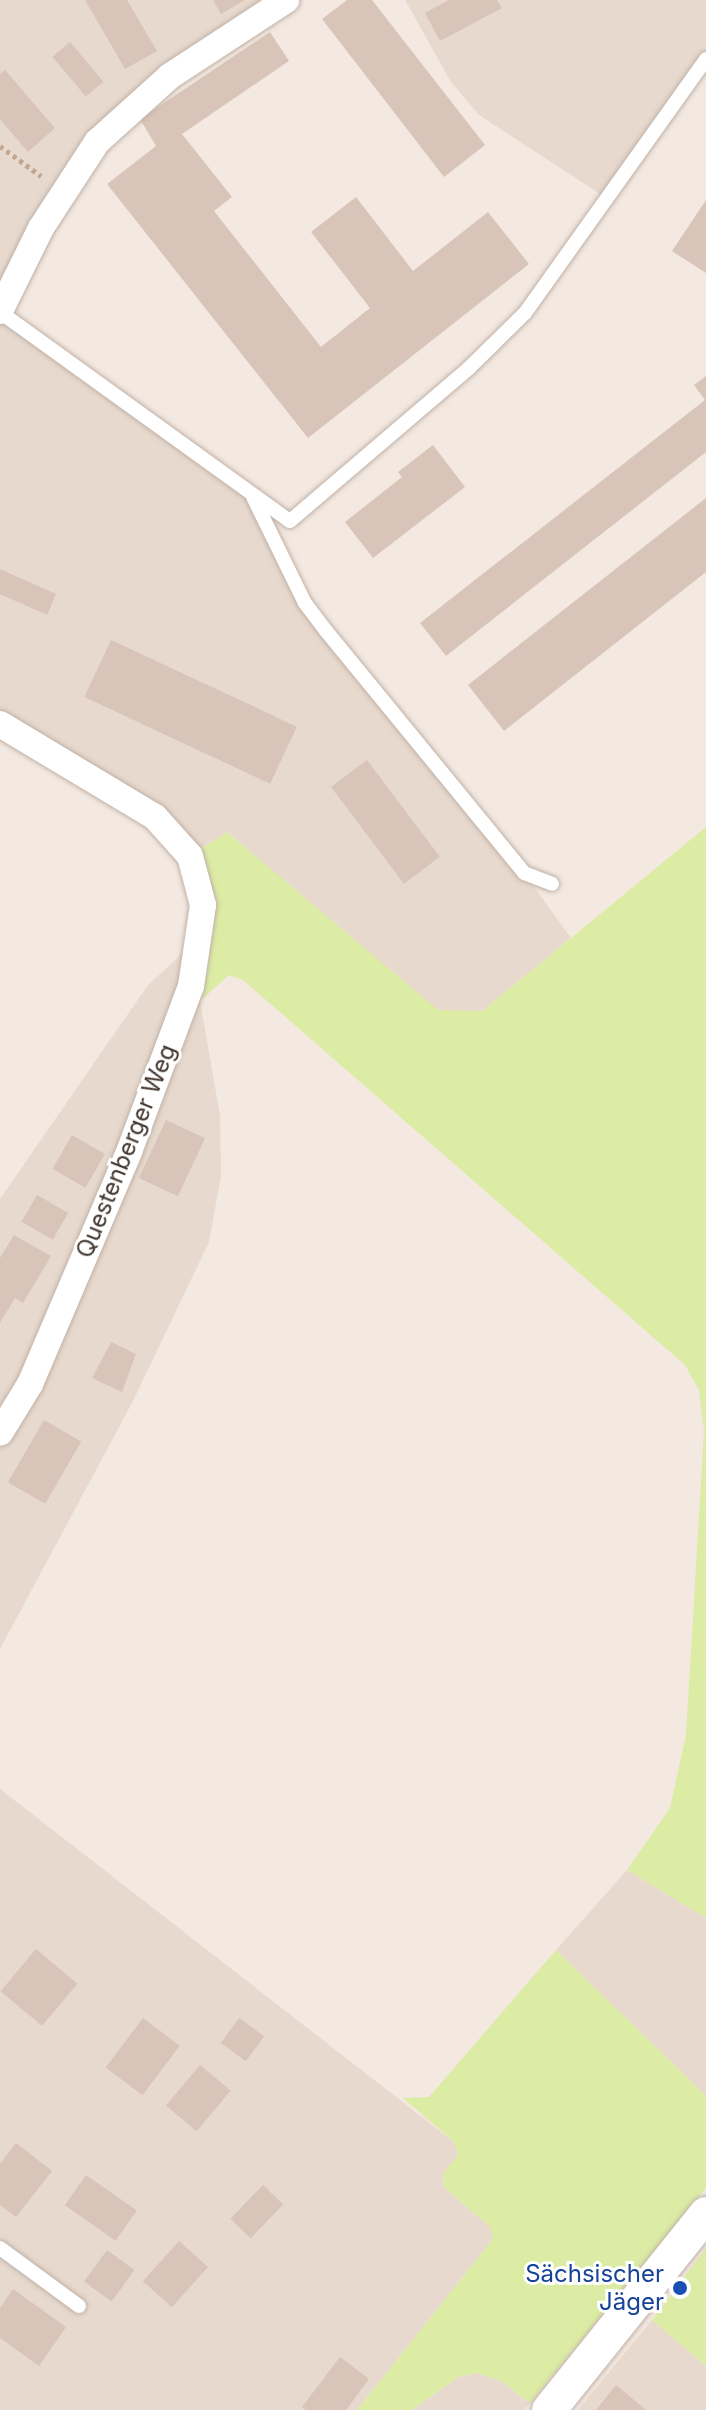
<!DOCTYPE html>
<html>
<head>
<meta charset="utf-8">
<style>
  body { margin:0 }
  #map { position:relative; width:706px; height:2410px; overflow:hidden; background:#f3e9e1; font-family:Inter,sans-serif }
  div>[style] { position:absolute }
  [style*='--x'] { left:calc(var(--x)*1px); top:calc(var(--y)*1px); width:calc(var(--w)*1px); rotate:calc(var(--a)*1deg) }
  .residential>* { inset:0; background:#e7d9ce }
  .green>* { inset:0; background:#dceca4 }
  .building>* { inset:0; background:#d8c4b8; transform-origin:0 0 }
  .path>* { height:5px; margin-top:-2.5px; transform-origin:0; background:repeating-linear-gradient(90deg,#c2a692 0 4px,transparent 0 8px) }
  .roads { filter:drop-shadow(0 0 2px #c1b1a6) drop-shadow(0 0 2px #c1b1a6) }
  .service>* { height:14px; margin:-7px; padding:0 7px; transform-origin:7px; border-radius:7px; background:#fff }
  .minor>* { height:26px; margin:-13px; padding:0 13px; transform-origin:13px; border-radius:13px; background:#fff }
  .tertiary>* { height:34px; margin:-17px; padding:0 17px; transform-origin:17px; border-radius:17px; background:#fff }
  .dots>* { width:22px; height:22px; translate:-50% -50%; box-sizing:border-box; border:4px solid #fff; border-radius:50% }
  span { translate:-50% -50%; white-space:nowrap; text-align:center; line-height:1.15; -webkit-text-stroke:6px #fff; paint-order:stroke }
  .street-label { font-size:24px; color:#443831 }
  .transit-label { font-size:24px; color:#164399 }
  .right { translate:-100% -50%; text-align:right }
</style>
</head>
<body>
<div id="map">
  <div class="residential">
    <i style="clip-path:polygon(0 0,286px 0,123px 114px,0 311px)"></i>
    <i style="clip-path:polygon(405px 0,706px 0,706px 59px,608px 199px,479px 115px,451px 82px)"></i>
    <i style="clip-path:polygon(0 312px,251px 493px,305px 603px,524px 873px,571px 938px,482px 1011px,438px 1011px,227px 832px,190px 856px,0 724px)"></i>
    <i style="clip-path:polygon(203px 923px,191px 986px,200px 1001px,220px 1115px,221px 1176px,209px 1242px,133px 1401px,0 1649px,0 1199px,148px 985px,181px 955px)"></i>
    <i style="clip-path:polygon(0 1789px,454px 2142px,458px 2155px,443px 2174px,444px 2187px,490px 2227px,493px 2239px,357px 2410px,0 2410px)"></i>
    <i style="clip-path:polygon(627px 1870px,706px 1918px,706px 2096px,556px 1950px)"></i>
    <i style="clip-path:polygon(652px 2320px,706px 2366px,706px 2410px,578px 2410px)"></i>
    <i style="clip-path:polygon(477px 2373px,501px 2381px,530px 2403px,524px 2410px,412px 2410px,458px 2377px)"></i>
  </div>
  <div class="green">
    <i style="clip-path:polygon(706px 827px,706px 1918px,627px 1870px,670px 1808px,686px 1735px,704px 1431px,699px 1390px,685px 1365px,243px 980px,229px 975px,200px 1001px,191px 986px,190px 856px,227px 832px,438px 1010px,482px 1011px)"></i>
    <i style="clip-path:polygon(556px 1950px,706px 2096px,706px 2188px,530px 2403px,501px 2381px,477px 2373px,458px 2377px,412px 2410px,357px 2410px,493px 2239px,490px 2227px,444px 2187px,443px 2174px,458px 2155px,454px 2142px,403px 2098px,429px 2097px)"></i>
    <i style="clip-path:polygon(706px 2248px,706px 2366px,652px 2320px)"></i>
  </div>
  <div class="building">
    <i style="clip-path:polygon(85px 0,127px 0,157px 51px,125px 69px)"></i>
    <i style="clip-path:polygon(213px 0,245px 0,221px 14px)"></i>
    <i style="clip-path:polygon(347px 0,372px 0,485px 145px,444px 177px,322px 19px)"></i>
    <i style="clip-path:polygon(449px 0,497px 0,502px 8px,440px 41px,425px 13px)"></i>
    <i style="clip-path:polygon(270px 32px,289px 61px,182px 134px,232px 197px,214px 211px,321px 347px,370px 308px,311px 232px,356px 197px,413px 271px,488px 212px,529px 264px,308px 438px,107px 184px,156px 146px,140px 119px)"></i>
    <i style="left:70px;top:42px;width:52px;height:23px;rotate:50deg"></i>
    <i style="clip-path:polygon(5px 70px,55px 128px,28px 152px,0 119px,0 74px)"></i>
    <i style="clip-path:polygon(706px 200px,706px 273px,672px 251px)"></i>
    <i style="clip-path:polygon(706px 376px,706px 452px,446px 656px,420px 623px,705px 400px,694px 385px)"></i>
    <i style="clip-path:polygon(433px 445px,465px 487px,373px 558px,345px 522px,402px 477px,398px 472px)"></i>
    <i style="clip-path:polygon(706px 498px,706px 572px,504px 731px,468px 685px)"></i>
    <i style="clip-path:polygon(0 569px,56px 594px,47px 615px,0 594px)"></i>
    <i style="left:111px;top:640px;width:205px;height:63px;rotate:25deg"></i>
    <i style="left:367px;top:760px;width:121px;height:45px;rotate:53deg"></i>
    <i style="left:166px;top:1120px;width:43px;height:64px;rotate:25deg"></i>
    <i style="left:72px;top:1135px;width:38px;height:39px;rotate:30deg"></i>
    <i style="left:37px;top:1195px;width:36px;height:31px;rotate:30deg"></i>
    <i style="clip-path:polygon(14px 1235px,51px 1256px,23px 1303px,15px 1298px,0 1323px,0 1258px)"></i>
    <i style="clip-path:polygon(111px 1342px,136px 1354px,122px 1392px,92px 1378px)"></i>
    <i style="left:44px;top:1420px;width:43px;height:72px;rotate:30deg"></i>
    <i style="left:36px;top:1949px;width:54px;height:55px;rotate:40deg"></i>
    <i style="left:143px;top:2018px;width:46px;height:62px;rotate:37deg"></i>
    <i style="left:239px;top:2018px;width:31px;height:31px;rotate:36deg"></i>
    <i style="left:200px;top:2065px;width:40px;height:53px;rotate:40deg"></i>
    <i style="clip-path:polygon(16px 2143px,52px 2171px,16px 2217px,0 2205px,0 2164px)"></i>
    <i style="left:86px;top:2175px;width:62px;height:37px;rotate:35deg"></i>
    <i style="left:263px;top:2185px;width:28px;height:47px;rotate:44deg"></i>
    <i style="left:179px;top:2241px;width:39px;height:54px;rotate:42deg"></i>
    <i style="left:107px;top:2250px;width:34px;height:39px;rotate:36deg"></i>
    <i style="clip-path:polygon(13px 2289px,66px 2327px,39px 2366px,0 2338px,0 2308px)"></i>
    <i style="clip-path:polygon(340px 2357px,369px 2379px,346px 2410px,306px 2410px,302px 2407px)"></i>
    <i style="clip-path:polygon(616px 2385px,646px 2410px,596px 2410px)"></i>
  </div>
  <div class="path">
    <i style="--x:0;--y:146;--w:51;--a:36.2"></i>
  </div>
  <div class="roads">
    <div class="service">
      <i style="--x:0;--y:312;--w:357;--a:35.8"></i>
      <i style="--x:290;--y:521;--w:235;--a:-40.5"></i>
      <i style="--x:469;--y:368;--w:78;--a:-44.5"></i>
      <i style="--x:525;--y:313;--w:312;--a:-54.5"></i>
      <i style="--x:253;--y:497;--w:118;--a:63.9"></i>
      <i style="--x:305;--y:603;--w:36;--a:53"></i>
      <i style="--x:327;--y:632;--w:311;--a:50.7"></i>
      <i style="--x:524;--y:873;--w:30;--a:21"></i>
      <i style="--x:0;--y:2248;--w:98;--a:36.3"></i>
    </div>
    <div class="minor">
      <i style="--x:0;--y:311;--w:93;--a:-63.7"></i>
      <i style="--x:41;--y:228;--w:103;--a:-56.9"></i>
      <i style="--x:97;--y:142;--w:98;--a:-42.1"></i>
      <i style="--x:170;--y:76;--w:139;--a:-33.2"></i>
      <i style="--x:0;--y:724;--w:181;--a:31"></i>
      <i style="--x:155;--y:817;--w:52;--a:48.1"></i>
      <i style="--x:190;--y:856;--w:51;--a:75.1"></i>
      <i style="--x:203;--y:905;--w:82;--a:98.4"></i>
      <i style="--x:191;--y:986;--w:177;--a:110.5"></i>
      <i style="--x:129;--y:1152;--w:252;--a:113.1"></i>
      <i style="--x:30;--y:1384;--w:57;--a:121.5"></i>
    </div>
    <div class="tertiary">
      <i style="--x:549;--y:2410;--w:251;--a:-51.3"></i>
    </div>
  </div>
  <div class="dots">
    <i style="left:680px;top:2288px;background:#1a4fb4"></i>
  </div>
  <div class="street-label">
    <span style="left:126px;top:1151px;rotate:-68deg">Questenberger Weg</span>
  </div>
  <div class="transit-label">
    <span class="right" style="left:664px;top:2288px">Sächsischer<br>Jäger</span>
  </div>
</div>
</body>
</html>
